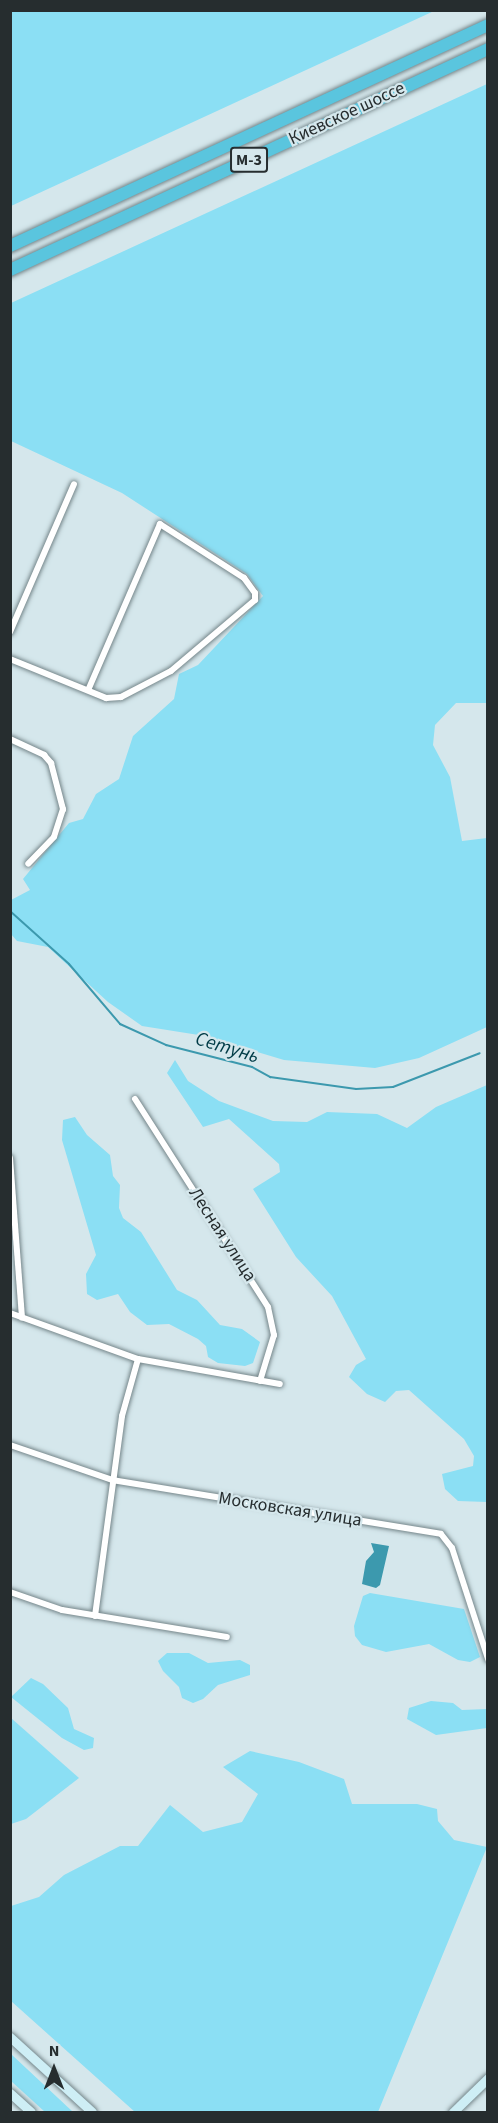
<!DOCTYPE html>
<html>
<head>
<meta charset="utf-8">
<style>
  body { margin:0 }
  #map { position:relative; width:498px; height:2123px; overflow:hidden; background:#d5e7ec; font-family:"Source Sans 3",sans-serif }
  div>[style] { position:absolute }
  [style*='--x'] { left:calc(var(--x)*1px); top:calc(var(--y)*1px); width:calc(var(--w)*1px); rotate:calc(var(--a)*1deg) }
  .green>* { inset:0; background:#8bdff4 }
  .water>* { inset:0; background:#3c99ae }
  .stream>* { height:2px; margin:-1px; padding:0 1px; transform-origin:1px; border-radius:1px; background:#3c99ae }
  .roads { filter:drop-shadow(0 0 2px #75868a) drop-shadow(0 0 2px #75868a) }
  .street>* { height:6px; margin:-3px; padding:0 3px; transform-origin:3px; border-radius:3px; background:#fff }
  .secondary>* { height:9px; margin:-4.5px; padding:0 4.5px; transform-origin:4.5px; border-radius:4.5px; background:#ceeef5 }
  .highway>* { height:12px; margin:-6px; padding:0 6px; transform-origin:6px; border-radius:6px; background:#5ac5de }
  span { translate:-50% -50%; white-space:nowrap; text-align:center; line-height:1.15; -webkit-text-stroke:4.5px #d5e7ec; paint-order:stroke }
  .shield-label span { padding:2px 4px; background:#d5e7ec; border:2px solid; border-radius:4px; -webkit-text-stroke-width:0 }
  .shield-label { font-size:16px; color:#262d2f; font-weight:700 }
  .street-label { font-size:18px; color:#262d2f }
  .water-label { font-size:20px; color:#003b46; font-style:italic }
  .frame { position:absolute; inset:0; border:12px solid #262d2f; pointer-events:none }
  .north { position:absolute; left:24px; top:2039px; width:60px; height:60px; -webkit-text-stroke:4px #d5e7ec; paint-order:stroke; rotate:0deg; font-size:16px; font-weight:700; line-height:24px; text-align:center; color:#262d2f }
  .north::after { content:''; display:block; margin:auto; width:21px; height:27px; background:#262d2f; clip-path:polygon(50% 0,100% 100%,50% 72%,0 100%) }
</style>
</head>
<body>
<div id="map">
  <div class="green">
    <i style="clip-path:polygon(11px 10px,434px 10px,434px 11px,11px 206px)"></i>
    <i style="clip-path:polygon(487px 84px,487px 703px,456px 703px,435px 725px,433px 745px,450px 777px,462px 841px,487px 838px,487px 1027px,419px 1058px,375px 1068px,284px 1060px,205px 1036px,142px 1026px,108px 1002px,48px 947px,17px 941px,11px 934px,11px 900px,30px 890px,23px 879px,69px 823px,83px 819px,96px 794px,119px 779px,133px 736px,174px 699px,179px 674px,198px 665px,263px 596px,247px 574px,122px 493px,11px 441px,11px 303px)"></i>
    <i style="clip-path:polygon(175px 1060px,188px 1081px,219px 1101px,273px 1121px,307px 1122px,327px 1112px,377px 1114px,407px 1128px,436px 1107px,487px 1085px,487px 1502px,458px 1501px,445px 1489px,442px 1474px,473px 1466px,474px 1456px,464px 1439px,409px 1390px,396px 1391px,385px 1402px,367px 1394px,349px 1377px,356px 1365px,366px 1359px,332px 1296px,296px 1257px,253px 1189px,280px 1172px,279px 1164px,229px 1119px,203px 1127px,167px 1073px)"></i>
    <i style="clip-path:polygon(75px 1117px,87px 1135px,110px 1155px,113px 1176px,120px 1185px,119px 1208px,123px 1218px,141px 1232px,177px 1290px,197px 1300px,220px 1325px,242px 1329px,260px 1342px,253px 1363px,245px 1366px,218px 1363px,208px 1357px,206px 1346px,198px 1339px,169px 1324px,147px 1325px,130px 1312px,118px 1294px,97px 1300px,87px 1294px,86px 1274px,96px 1255px,62px 1140px,63px 1120px)"></i>
    <i style="clip-path:polygon(370px 1593px,464px 1609px,480px 1657px,470px 1662px,458px 1660px,429px 1644px,386px 1652px,362px 1645px,355px 1636px,354px 1626px,363px 1596px)"></i>
    <i style="clip-path:polygon(167px 1653px,189px 1653px,208px 1663px,240px 1660px,250px 1665px,250px 1675px,218px 1685px,203px 1699px,193px 1703px,182px 1698px,179px 1687px,163px 1671px,158px 1661px)"></i>
    <i style="clip-path:polygon(31px 1678px,43px 1684px,68px 1708px,74px 1729px,94px 1738px,93px 1748px,84px 1750px,62px 1738px,11px 1697px)"></i>
    <i style="clip-path:polygon(431px 1701px,453px 1703px,462px 1710px,487px 1709px,487px 1728px,436px 1735px,407px 1719px,409px 1708px)"></i>
    <i style="clip-path:polygon(11px 1718px,79px 1778px,26px 1819px,11px 1824px)"></i>
    <i style="clip-path:polygon(250px 1751px,299px 1762px,344px 1779px,352px 1804px,417px 1804px,437px 1809px,438px 1821px,454px 1840px,487px 1847px,378px 2112px,135px 2112px,11px 2001px,11px 1906px,39px 1897px,64px 1875px,120px 1846px,138px 1846px,170px 1805px,203px 1832px,242px 1822px,258px 1794px,223px 1767px)"></i>
    <i style="clip-path:polygon(10px 2054px,11px 2054px,73px 2112px,45px 2112px,11px 2081px)"></i>
  </div>
  <div class="water">
    <i style="clip-path:polygon(371px 1543px,389px 1546px,380px 1585px,376px 1588px,362px 1584px,366px 1561px,374px 1552px)"></i>
  </div>
  <div class="stream">
    <i style="--x:10;--y:911;--w:79;--a:41.9"></i>
    <i style="--x:69;--y:964;--w:79;--a:49.6"></i>
    <i style="--x:120;--y:1024;--w:51;--a:24.5"></i>
    <i style="--x:166;--y:1045;--w:89;--a:14.3"></i>
    <i style="--x:252;--y:1067;--w:21;--a:29"></i>
    <i style="--x:270;--y:1077;--w:87;--a:7.9"></i>
    <i style="--x:356;--y:1089;--w:37;--a:-3"></i>
    <i style="--x:393;--y:1087;--w:93;--a:-21.3"></i>
  </div>
  <div class="roads">
    <div class="street">
      <i style="--x:10;--y:632;--w:161;--a:-66.6"></i>
      <i style="--x:10;--y:659;--w:104;--a:22.1"></i>
      <i style="--x:106;--y:698;--w:15;--a:-4"></i>
      <i style="--x:121;--y:697;--w:56;--a:-27.5"></i>
      <i style="--x:171;--y:671;--w:110;--a:-40.2"></i>
      <i style="--x:255;--y:600;--w:7;--a:-90"></i>
      <i style="--x:255;--y:593;--w:19;--a:-126"></i>
      <i style="--x:244;--y:578;--w:100;--a:-147.3"></i>
      <i style="--x:160;--y:524;--w:181;--a:113.4"></i>
      <i style="--x:10;--y:739;--w:38;--a:25"></i>
      <i style="--x:44;--y:755;--w:11;--a:49"></i>
      <i style="--x:51;--y:763;--w:48;--a:75.4"></i>
      <i style="--x:63;--y:809;--w:29;--a:108"></i>
      <i style="--x:54;--y:837;--w:37;--a:134"></i>
      <i style="--x:135;--y:1099;--w:247;--a:57.4"></i>
      <i style="--x:268;--y:1307;--w:29;--a:78"></i>
      <i style="--x:274;--y:1335;--w:48;--a:106.9"></i>
      <i style="--x:10;--y:1158;--w:160;--a:85.7"></i>
      <i style="--x:10;--y:1313;--w:136;--a:19.8"></i>
      <i style="--x:138;--y:1359;--w:144;--a:10"></i>
      <i style="--x:10;--y:1445;--w:108;--a:18.9"></i>
      <i style="--x:112;--y:1480;--w:333;--a:9.3"></i>
      <i style="--x:441;--y:1534;--w:18;--a:52"></i>
      <i style="--x:452;--y:1548;--w:117;--a:72"></i>
      <i style="--x:10;--y:1592;--w:55;--a:19.1"></i>
      <i style="--x:62;--y:1610;--w:167;--a:9.3"></i>
      <i style="--x:95;--y:1616;--w:202;--a:-82.3"></i>
      <i style="--x:122;--y:1416;--w:59;--a:-74.3"></i>
    </div>
    <div class="secondary">
      <i style="--x:10;--y:2037;--w:111;--a:42.4"></i>
      <i style="--x:10;--y:2093;--w:28;--a:42"></i>
      <i style="--x:453;--y:2112;--w:49;--a:-44.2"></i>
    </div>
    <div class="highway">
      <i style="--x:10;--y:246;--w:527;--a:-24.81"></i>
      <i style="--x:10;--y:270;--w:527;--a:-24.81"></i>
    </div>
  </div>
  <div class="shield-label">
    <span style="left:249px;top:160px">М-3</span>
  </div>
  <div class="street-label">
    <span style="left:347px;top:114px;rotate:-25deg">Киевское шоссе</span>
    <span style="left:222px;top:1235px;rotate:57deg">Лесная улица</span>
    <span style="left:290px;top:1510px;rotate:9deg">Московская улица</span>
  </div>
  <div class="water-label">
    <span style="left:227px;top:1048px;rotate:17deg">Сетунь</span>
  </div>
  <div class="frame"></div>
  <div class="north">N</div>
</div>
</body>
</html>
